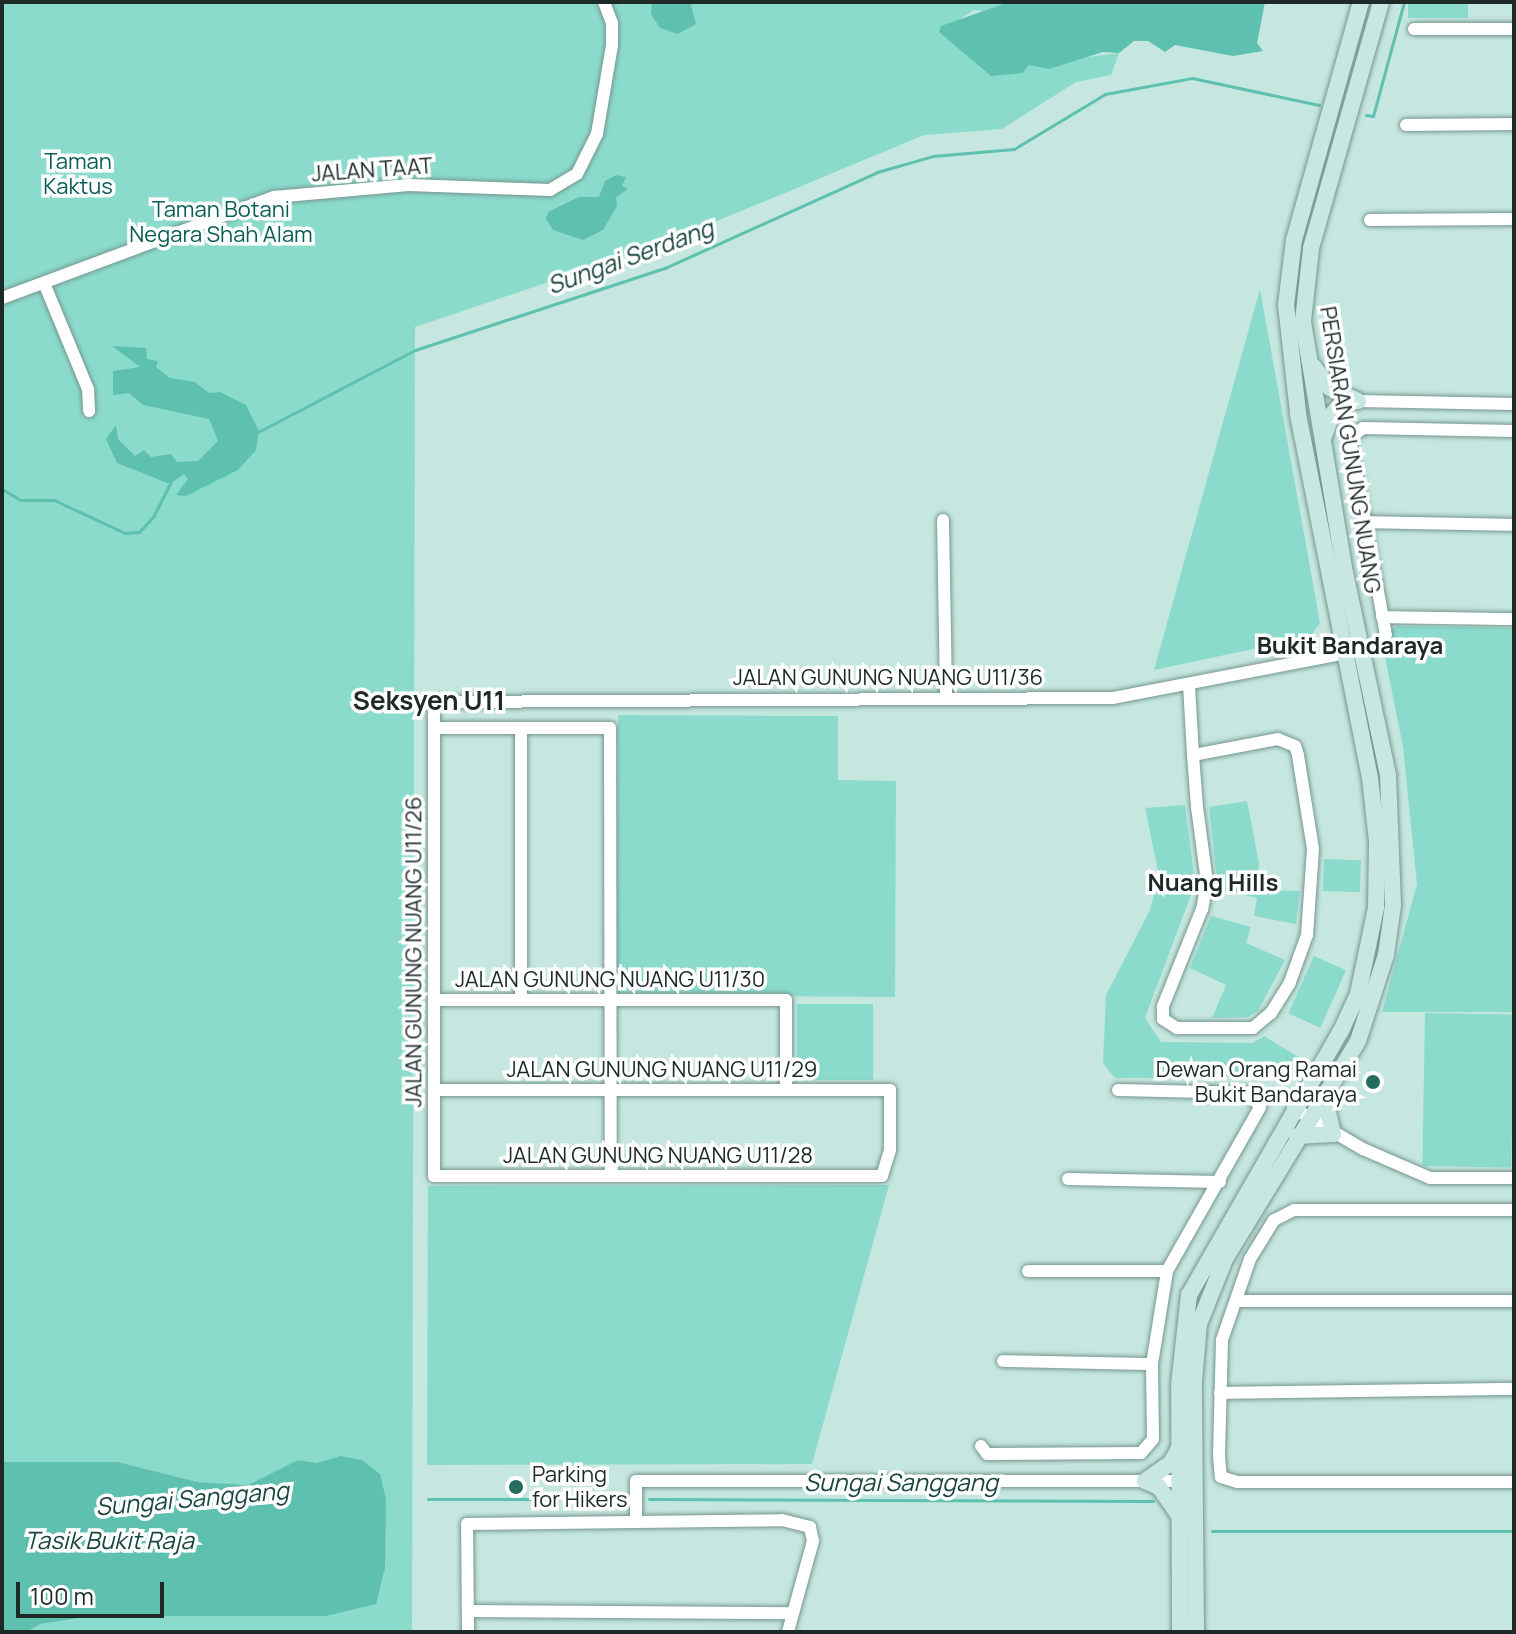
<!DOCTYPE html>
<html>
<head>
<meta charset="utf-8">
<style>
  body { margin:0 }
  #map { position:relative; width:1516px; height:1634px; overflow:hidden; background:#c5e7df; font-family:Manrope,sans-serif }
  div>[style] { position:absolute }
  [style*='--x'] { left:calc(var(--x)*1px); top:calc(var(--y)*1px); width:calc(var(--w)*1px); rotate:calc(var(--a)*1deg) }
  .green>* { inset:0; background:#8bdbcc; transform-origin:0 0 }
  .water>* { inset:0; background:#5ec0af }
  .stream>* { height:3px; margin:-1.5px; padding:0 1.5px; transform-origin:1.5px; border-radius:1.5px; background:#5ec0af }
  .roads { filter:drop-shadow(0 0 2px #769690) drop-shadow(0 0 2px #769690) }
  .street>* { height:12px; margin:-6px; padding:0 6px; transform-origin:6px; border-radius:6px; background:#fff }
  .secondary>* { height:16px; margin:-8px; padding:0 8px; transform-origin:8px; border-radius:8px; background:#c8e7e2 }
  .dots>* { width:22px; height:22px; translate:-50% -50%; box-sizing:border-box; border:4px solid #fff; border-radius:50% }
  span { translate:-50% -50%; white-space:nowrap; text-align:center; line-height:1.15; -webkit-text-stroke:7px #fff; paint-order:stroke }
  .park-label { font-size:22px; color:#095e53 }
  .street-label { font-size:22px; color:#1d2a28 }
  .poi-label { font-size:22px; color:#1d2a28 }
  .right { translate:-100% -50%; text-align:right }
  .left { translate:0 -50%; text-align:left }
  .water-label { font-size:24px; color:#19463f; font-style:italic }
  .neighbourhood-label { font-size:24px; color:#1d2a28; font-weight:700 }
  .quarter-label { font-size:26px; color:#1d2a28; font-weight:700 }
  .frame { position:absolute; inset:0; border:4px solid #1d2a28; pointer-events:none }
  .scale { position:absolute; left:16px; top:1582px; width:148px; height:36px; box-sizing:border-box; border:4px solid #1d2a28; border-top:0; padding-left:10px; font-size:24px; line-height:28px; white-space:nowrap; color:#1d2a28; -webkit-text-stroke:6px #fff; paint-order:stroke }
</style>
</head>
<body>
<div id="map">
  <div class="green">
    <i style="clip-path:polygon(2px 2px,1009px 2px,992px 12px,974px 10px,940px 32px,975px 60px,1013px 72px,1029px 65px,1119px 53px,1111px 75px,1076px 82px,1002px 129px,924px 135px,662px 244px,415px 327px,412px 1632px,26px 1632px,41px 1624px,92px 1616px,375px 1604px,340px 1456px,317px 1463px,298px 1460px,248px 1485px,198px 1482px,118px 1462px,2px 1462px)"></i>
    <i style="left:1408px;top:2px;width:60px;height:16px"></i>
    <i style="clip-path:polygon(1260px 289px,1320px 623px,1310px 637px,1154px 670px)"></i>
    <i style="clip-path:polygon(1397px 626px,1514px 628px,1514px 1012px,1382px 1012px,1417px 884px,1403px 747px,1381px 637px)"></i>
    <i style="clip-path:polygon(618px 715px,838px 716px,838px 780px,896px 781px,895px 997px,616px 995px)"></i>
    <i style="clip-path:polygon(1247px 801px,1259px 863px,1257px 890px,1300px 891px,1296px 924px,1254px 916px,1257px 898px,1218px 889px,1209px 807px)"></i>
    <i style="clip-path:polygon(1185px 805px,1195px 884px,1145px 1018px,1161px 1042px,1253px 1043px,1264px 1036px,1300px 1058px,1288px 1077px,1115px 1078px,1103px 1063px,1106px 995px,1150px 910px,1159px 875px,1145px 808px)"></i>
    <i style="left:1324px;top:859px;width:37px;height:32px;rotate:2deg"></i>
    <i style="clip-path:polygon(1211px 916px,1251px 927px,1246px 943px,1285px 960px,1258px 1011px,1248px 1017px,1212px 1018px,1226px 985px,1190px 968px)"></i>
    <i style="left:1314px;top:956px;width:35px;height:63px;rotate:24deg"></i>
    <i style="left:797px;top:1004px;width:76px;height:76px"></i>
    <i style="left:1425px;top:1013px;width:89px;height:153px;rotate:1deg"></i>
    <i style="clip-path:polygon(889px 1185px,812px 1464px,427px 1465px,428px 1186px)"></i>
  </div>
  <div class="water">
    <i style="clip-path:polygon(652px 2px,690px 2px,696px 24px,678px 34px,660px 28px,651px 14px)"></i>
    <i style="clip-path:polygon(1009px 2px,1265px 2px,1257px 43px,1263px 51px,1233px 56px,1175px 45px,1165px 52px,1148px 41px,1134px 41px,1119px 53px,1103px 52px,1049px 69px,1029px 65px,1022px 73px,991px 76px,939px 32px,941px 26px)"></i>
    <i style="clip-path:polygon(616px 175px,626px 177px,622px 186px,628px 189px,616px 197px,617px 206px,603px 230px,583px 240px,553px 230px,546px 219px,548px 212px,579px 197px,599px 197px,605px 181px)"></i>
    <i style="clip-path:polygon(112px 346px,146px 348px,147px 359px,158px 361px,156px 367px,170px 378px,195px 382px,209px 393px,220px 392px,246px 405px,259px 431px,256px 450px,238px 470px,186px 496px,176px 495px,188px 479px,184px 474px,170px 484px,117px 463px,106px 439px,116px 425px,118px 439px,135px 456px,144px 450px,151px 457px,171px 454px,177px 462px,198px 461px,218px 441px,209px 419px,143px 405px,129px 393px,113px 395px,113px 371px,140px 367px)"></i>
    <i style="clip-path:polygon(340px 1456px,362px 1460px,380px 1474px,386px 1499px,385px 1568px,376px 1604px,326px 1616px,92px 1616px,41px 1624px,26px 1632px,2px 1632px,2px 1462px,118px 1462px,198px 1482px,248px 1485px,298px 1460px,317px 1463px)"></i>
  </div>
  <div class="stream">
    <i style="--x:1366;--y:115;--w:7;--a:8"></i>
    <i style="--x:1373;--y:116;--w:118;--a:-74.8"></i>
    <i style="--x:258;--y:432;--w:177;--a:-27.6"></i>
    <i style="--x:415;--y:350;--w:265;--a:-18.2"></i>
    <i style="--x:667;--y:267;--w:230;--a:-24.3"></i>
    <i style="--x:877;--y:172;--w:58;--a:-15.9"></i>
    <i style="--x:933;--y:156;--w:81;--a:-4.9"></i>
    <i style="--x:1014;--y:149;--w:106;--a:-31.1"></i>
    <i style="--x:1105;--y:94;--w:88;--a:-10.4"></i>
    <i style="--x:1192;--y:78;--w:130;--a:12"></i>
    <i style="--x:2;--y:489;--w:21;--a:31"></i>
    <i style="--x:20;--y:500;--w:34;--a:0"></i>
    <i style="--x:54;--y:500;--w:78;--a:24.9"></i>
    <i style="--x:125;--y:533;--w:14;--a:-4"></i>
    <i style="--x:139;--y:532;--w:21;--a:-47"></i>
    <i style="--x:153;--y:517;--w:38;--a:-63"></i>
    <i style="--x:428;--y:1499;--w:200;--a:0"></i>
    <i style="--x:649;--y:1499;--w:504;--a:0.23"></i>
    <i style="--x:1212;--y:1531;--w:302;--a:0"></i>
  </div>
  <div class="roads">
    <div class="street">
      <i style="--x:1414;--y:29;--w:100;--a:0"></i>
      <i style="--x:1406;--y:125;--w:108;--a:-0.5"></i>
      <i style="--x:1370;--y:220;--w:144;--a:-0.4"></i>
      <i style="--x:44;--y:283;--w:115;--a:67.5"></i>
      <i style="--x:88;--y:389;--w:22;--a:87"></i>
      <i style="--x:2;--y:298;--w:290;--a:-20.4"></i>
      <i style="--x:274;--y:197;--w:135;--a:-5.1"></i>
      <i style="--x:408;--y:185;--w:142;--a:2"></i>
      <i style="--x:550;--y:190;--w:31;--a:-31"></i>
      <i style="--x:577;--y:174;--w:45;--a:-63.4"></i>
      <i style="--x:597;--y:134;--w:90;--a:-80.4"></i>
      <i style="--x:612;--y:45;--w:22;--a:-90"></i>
      <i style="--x:612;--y:23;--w:22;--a:-111"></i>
      <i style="--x:1358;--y:401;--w:156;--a:1.1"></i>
      <i style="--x:943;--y:520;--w:178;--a:89"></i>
      <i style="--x:1364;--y:522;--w:150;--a:1.1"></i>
      <i style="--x:1382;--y:617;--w:132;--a:0.9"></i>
      <i style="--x:1386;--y:635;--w:200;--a:-100.4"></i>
      <i style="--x:1350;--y:438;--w:16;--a:-38"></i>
      <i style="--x:1363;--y:428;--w:151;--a:1.1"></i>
      <i style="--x:1189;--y:685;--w:70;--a:86.7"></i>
      <i style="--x:1193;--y:755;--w:52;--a:85.6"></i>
      <i style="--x:1197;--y:807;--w:76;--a:82.4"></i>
      <i style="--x:1207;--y:882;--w:27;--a:100"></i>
      <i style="--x:1202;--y:909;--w:105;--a:111.9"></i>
      <i style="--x:1163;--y:1006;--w:13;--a:90"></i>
      <i style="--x:1163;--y:1019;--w:17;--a:33"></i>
      <i style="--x:1177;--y:1028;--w:76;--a:0"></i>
      <i style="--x:1253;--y:1028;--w:23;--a:-40"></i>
      <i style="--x:1271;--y:1013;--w:36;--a:-58"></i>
      <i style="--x:1290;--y:982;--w:50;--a:-70.1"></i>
      <i style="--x:1307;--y:935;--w:86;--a:-86"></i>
      <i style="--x:1313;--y:849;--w:95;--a:-99.1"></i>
      <i style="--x:1298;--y:755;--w:9;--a:-108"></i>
      <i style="--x:1295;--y:746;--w:18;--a:-158"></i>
      <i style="--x:1278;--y:739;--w:86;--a:169.3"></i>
      <i style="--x:434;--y:728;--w:176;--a:0"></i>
      <i style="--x:610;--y:728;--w:448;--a:89.9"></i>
      <i style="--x:521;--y:728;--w:272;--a:90"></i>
      <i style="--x:434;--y:1000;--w:352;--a:0"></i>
      <i style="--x:786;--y:1000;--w:90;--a:90"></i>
      <i style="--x:434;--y:1090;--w:456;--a:0"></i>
      <i style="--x:890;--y:1090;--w:60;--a:90"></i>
      <i style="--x:890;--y:1150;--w:27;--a:107"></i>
      <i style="--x:882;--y:1176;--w:448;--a:180"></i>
      <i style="--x:434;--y:1176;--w:468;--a:-90"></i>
      <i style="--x:434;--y:708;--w:7;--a:-56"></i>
      <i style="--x:438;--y:702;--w:675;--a:-0.34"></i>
      <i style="--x:1113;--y:698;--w:242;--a:-10.9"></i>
      <i style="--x:1293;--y:1108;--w:81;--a:30.4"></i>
      <i style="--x:1363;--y:1149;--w:73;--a:23.4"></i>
      <i style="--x:1430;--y:1178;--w:84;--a:0"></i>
      <i style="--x:1068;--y:1179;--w:152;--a:1.1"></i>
      <i style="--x:1514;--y:1210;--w:220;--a:180"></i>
      <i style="--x:1294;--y:1210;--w:22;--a:153"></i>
      <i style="--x:1274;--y:1220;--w:46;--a:121.6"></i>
      <i style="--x:1250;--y:1259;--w:86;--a:109.1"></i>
      <i style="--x:1222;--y:1340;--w:116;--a:91.5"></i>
      <i style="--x:1219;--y:1456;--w:21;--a:85"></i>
      <i style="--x:1221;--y:1477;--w:17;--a:17"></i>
      <i style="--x:1237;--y:1482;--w:277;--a:0"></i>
      <i style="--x:1028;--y:1271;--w:139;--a:0"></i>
      <i style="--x:1236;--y:1301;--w:278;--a:0"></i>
      <i style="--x:1003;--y:1361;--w:149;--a:1.2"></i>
      <i style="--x:1220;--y:1393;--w:294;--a:-0.8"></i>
      <i style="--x:981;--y:1446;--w:10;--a:53"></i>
      <i style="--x:987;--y:1454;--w:154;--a:-0.4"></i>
      <i style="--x:1141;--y:1453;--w:18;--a:-49"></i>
      <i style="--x:1153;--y:1439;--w:75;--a:-90.8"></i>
      <i style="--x:1152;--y:1364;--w:94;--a:-80.8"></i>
      <i style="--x:1167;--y:1271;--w:189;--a:-60.4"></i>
      <i style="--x:1260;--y:1107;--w:18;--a:-128"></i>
      <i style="--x:1249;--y:1093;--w:131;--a:-178.7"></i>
      <i style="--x:636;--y:1522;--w:41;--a:-90"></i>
      <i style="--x:636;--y:1481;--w:551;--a:0"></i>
      <i style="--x:468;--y:1611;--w:324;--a:0.4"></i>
      <i style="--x:468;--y:1632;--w:108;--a:-90.5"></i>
      <i style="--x:467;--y:1524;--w:315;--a:-0.7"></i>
      <i style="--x:782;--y:1520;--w:29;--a:14"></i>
      <i style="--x:810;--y:1527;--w:14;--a:78"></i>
      <i style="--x:813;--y:1541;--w:94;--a:105.4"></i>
    </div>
    <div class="secondary">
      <i style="--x:1314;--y:367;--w:26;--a:53"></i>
      <i style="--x:1330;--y:388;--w:31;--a:25"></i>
      <i style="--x:1324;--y:436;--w:23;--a:-70"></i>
      <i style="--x:1332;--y:414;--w:13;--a:-48"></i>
      <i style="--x:1341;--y:404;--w:15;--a:-11"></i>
      <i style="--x:1297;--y:1136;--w:36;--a:-3"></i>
      <i style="--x:1333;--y:1134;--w:41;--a:-102.7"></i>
      <i style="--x:1145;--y:1481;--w:15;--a:23"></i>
      <i style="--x:1159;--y:1487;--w:33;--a:55"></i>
      <i style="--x:1145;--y:1481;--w:32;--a:-35"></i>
      <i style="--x:1171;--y:1463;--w:17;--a:-62"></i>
      <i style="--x:1180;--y:1632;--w:247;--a:-90.2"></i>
      <i style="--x:1179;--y:1385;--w:91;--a:-83.7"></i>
      <i style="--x:1189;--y:1295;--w:305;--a:-60.1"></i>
      <i style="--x:1341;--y:1031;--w:41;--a:-65.3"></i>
      <i style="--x:1358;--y:994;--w:88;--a:-78.2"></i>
      <i style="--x:1376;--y:908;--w:67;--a:-89.1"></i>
      <i style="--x:1377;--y:841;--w:63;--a:-96.3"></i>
      <i style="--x:1370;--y:778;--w:372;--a:-101.2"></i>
      <i style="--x:1298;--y:413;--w:109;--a:-96.3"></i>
      <i style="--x:1286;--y:305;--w:65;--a:-83"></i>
      <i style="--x:1294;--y:240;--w:247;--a:-74.3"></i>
      <i style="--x:1196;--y:1632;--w:251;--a:-90.5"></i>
      <i style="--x:1194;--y:1381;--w:57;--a:-85"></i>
      <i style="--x:1199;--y:1324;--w:70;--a:-68.2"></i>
      <i style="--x:1225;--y:1259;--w:255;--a:-58.6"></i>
      <i style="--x:1358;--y:1041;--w:90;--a:-72"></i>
      <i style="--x:1386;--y:955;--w:50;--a:-82"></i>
      <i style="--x:1393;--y:905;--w:130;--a:-92.2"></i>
      <i style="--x:1388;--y:775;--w:207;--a:-102"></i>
      <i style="--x:1345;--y:573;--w:255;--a:-99.5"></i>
      <i style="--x:1303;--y:321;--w:73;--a:-83.7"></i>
      <i style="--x:1311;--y:248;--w:256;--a:-74.1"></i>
    </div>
  </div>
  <div class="dots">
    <i style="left:1373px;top:1082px;background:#246b60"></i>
    <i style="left:516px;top:1487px;background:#246b60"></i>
  </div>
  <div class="park-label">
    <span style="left:78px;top:174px">Taman<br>Kaktus</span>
    <span style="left:221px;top:222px">Taman Botani<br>Negara Shah Alam</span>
  </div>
  <div class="street-label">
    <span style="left:372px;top:170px;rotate:-4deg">JALAN TAAT</span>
    <span style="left:1350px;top:450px;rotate:81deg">PERSIARAN GUNUNG NUANG</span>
    <span style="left:888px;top:678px">JALAN GUNUNG NUANG U11/36</span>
    <span style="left:414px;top:952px;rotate:-90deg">JALAN GUNUNG NUANG U11/26</span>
    <span style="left:610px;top:980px">JALAN GUNUNG NUANG U11/30</span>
    <span style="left:662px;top:1070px">JALAN GUNUNG NUANG U11/29</span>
    <span style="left:658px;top:1156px">JALAN GUNUNG NUANG U11/28</span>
  </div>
  <div class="poi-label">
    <span class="right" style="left:1357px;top:1082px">Dewan Orang Ramai<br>Bukit Bandaraya</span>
    <span class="left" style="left:532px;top:1487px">Parking<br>for Hikers</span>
  </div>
  <div class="water-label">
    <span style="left:630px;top:256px;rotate:-20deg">Sungai Serdang</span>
    <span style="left:901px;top:1482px">Sungai Sanggang</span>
    <span style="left:192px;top:1498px;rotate:-5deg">Sungai Sanggang</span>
    <span style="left:109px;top:1540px">Tasik Bukit Raja</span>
  </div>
  <div class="neighbourhood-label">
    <span style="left:1350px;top:645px">Bukit Bandaraya</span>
    <span style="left:1213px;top:882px">Nuang Hills</span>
  </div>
  <div class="quarter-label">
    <span style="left:429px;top:701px">Seksyen U11</span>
  </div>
  <div class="frame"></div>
  <div class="scale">100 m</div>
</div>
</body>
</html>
